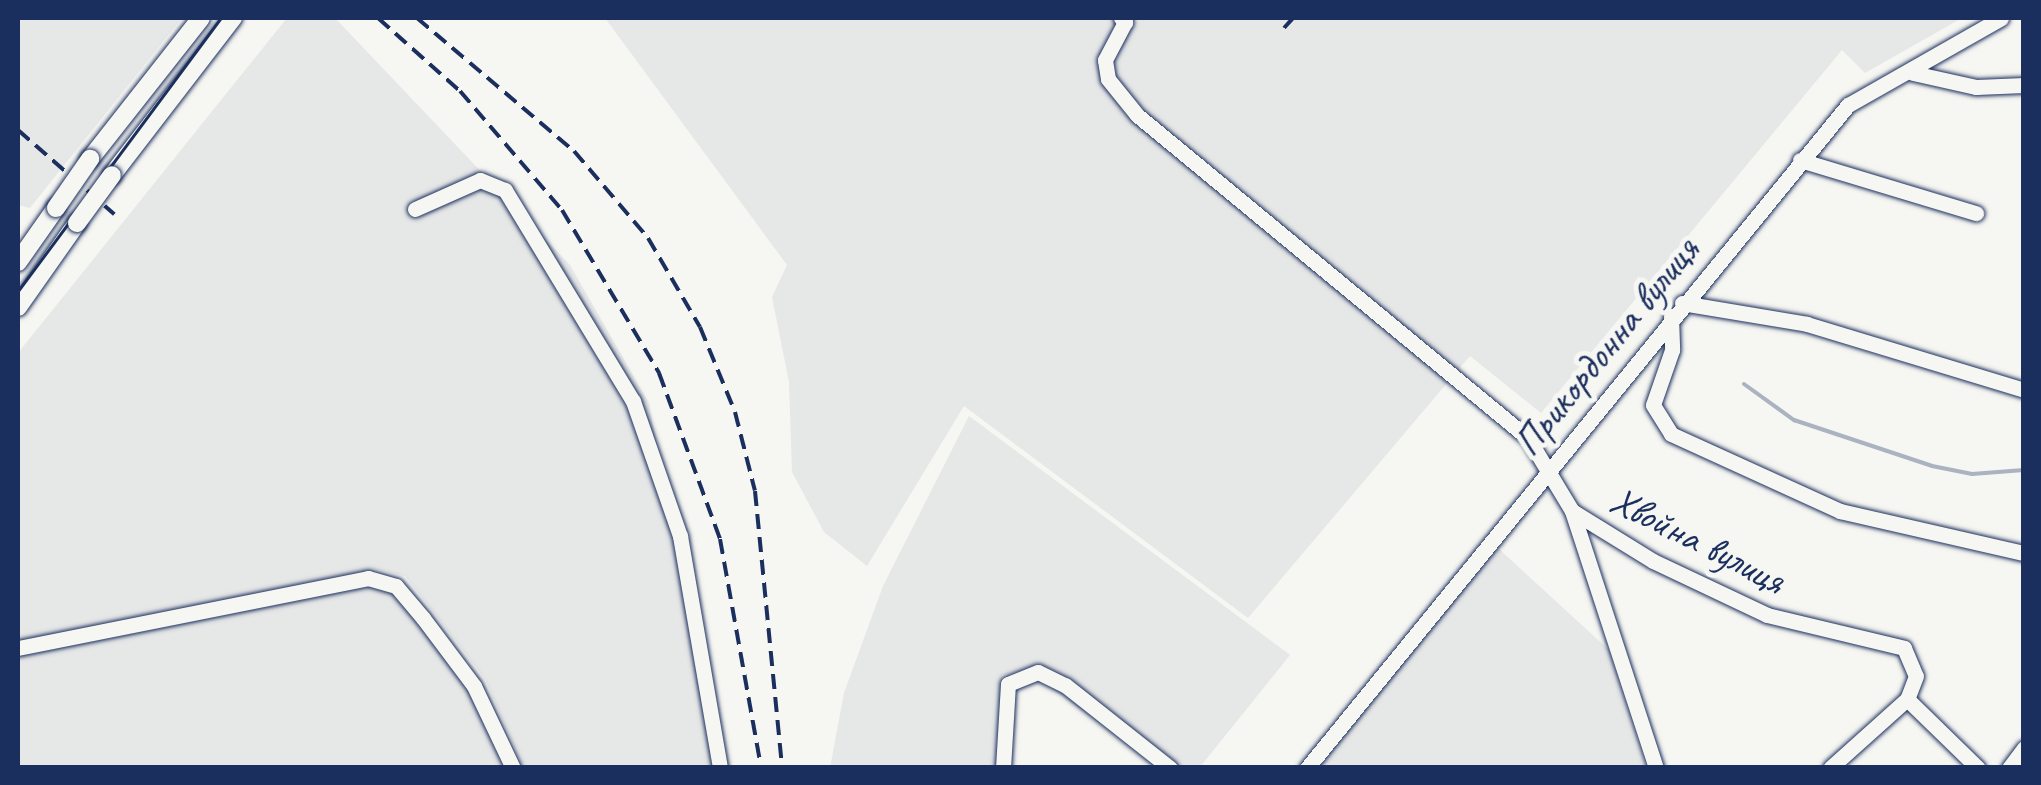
<!DOCTYPE html>
<html>
<head>
<meta charset="utf-8">
<style>
  body { margin:0 }
  #map { position:relative; width:2041px; height:785px; overflow:hidden; background:#f6f6f2; font-family:Caveat,sans-serif }
  div>[style] { position:absolute }
  [style*='--x'] { left:calc(var(--x)*1px); top:calc(var(--y)*1px); width:calc(var(--w)*1px); rotate:calc(var(--a)*1deg) }
  .built>* { inset:0; background:#e6e7e7 }
  .stream>* { height:4px; margin:-2px; padding:0 2px; transform-origin:2px; border-radius:2px; background:#abb2c0 }
  .roads { filter:drop-shadow(0 0 2px #1b2f5e) drop-shadow(0 0 2px #1b2f5e) }
  .minor>* { height:15px; margin:-7.5px; padding:0 7.5px; transform-origin:7.5px; border-radius:7.5px; background:#f6f6f2 }
  .major>* { height:18px; margin:-9px; padding:0 9px; transform-origin:9px; border-radius:9px; background:#f6f6f2 }
  .tram>* { height:2.5px; margin:-1.25px; padding:0 1.25px; transform-origin:1.25px; border-radius:1.25px; background:#1b2f5e }
  .rail>* { height:4px; margin-top:-2px; transform-origin:0; background:repeating-linear-gradient(90deg,#1b2f5e 0 15px,transparent 0 23px) }
  .bridges { filter:drop-shadow(0 0 2px #1b2f5e) drop-shadow(0 0 2px #1b2f5e) }
  .major-bridge>* { height:18px; margin:-9px; padding:0 9px; transform-origin:9px; border-radius:9px; background:#f6f6f2 }
  span { translate:-50% -50%; white-space:nowrap; text-align:center; line-height:1.15; -webkit-text-stroke:10px #f6f6f2; paint-order:stroke }
  .street-label { font-size:40px; color:#1b2f5e }
  .frame { position:absolute; inset:0; border:20px solid #1b2f5e; pointer-events:none }
</style>
</head>
<body>
<div id="map">
  <div class="built">
    <i style="clip-path:polygon(18px 18px,182px 18px,30px 208px,18px 205px)"></i>
    <i style="clip-path:polygon(287px 18px,335px 18px,570px 265px,649px 403px,716px 767px,523px 767px,485px 679px,431px 609px,405px 576px,370px 568px,421px 622px,471px 691px,505px 767px,18px 767px,18px 353px)"></i>
    <i style="clip-path:polygon(605px 18px,1962px 18px,1865px 73px,1842px 50px,1541px 413px,1470px 356px,1248px 618px,964px 406px,867px 566px,824px 532px,792px 472px,789px 382px,772px 297px,787px 265px)"></i>
    <i style="clip-path:polygon(969px 416px,1290px 655px,1200px 767px,1161px 767px,1026px 670px,1002px 675px,1002px 767px,830px 768px,844px 693px,883px 586px)"></i>
    <i style="clip-path:polygon(1487px 538px,1609px 650px,1646px 767px,1301px 768px)"></i>
  </div>
  <div class="stream">
    <i style="--x:1744;--y:384;--w:62;--a:35.8"></i>
    <i style="--x:1794;--y:420;--w:145;--a:18.4"></i>
    <i style="--x:1932;--y:466;--w:41;--a:11.3"></i>
    <i style="--x:1972;--y:474;--w:52;--a:-4.4"></i>
  </div>
  <div class="roads">
    <div class="minor">
      <i style="--x:1121;--y:18;--w:6;--a:45"></i>
      <i style="--x:1125;--y:22;--w:43;--a:117.8"></i>
      <i style="--x:1105;--y:60;--w:19;--a:81"></i>
      <i style="--x:1108;--y:79;--w:46;--a:51.1"></i>
      <i style="--x:1137;--y:115;--w:507;--a:39.56"></i>
      <i style="--x:1528;--y:438;--w:85;--a:58.9"></i>
      <i style="--x:1572;--y:511;--w:270;--a:71.9"></i>
      <i style="--x:1913;--y:73;--w:65;--a:12.5"></i>
      <i style="--x:1976;--y:87;--w:48;--a:-2.4"></i>
      <i style="--x:1800;--y:160;--w:184;--a:16.8"></i>
      <i style="--x:415;--y:209;--w:71;--a:-24"></i>
      <i style="--x:480;--y:180;--w:27;--a:22"></i>
      <i style="--x:505;--y:190;--w:247;--a:58.8"></i>
      <i style="--x:633;--y:401;--w:143;--a:70.8"></i>
      <i style="--x:680;--y:536;--w:235;--a:80.2"></i>
      <i style="--x:1682;--y:303;--w:127;--a:9.5"></i>
      <i style="--x:1807;--y:324;--w:227;--a:16.9"></i>
      <i style="--x:1671;--y:316;--w:34;--a:88"></i>
      <i style="--x:1672;--y:350;--w:58;--a:109.1"></i>
      <i style="--x:1653;--y:405;--w:34;--a:58"></i>
      <i style="--x:1671;--y:434;--w:186;--a:24.5"></i>
      <i style="--x:1840;--y:511;--w:189;--a:12.9"></i>
      <i style="--x:1572;--y:511;--w:95;--a:31.7"></i>
      <i style="--x:1653;--y:561;--w:126;--a:25.3"></i>
      <i style="--x:1767;--y:615;--w:141;--a:13.5"></i>
      <i style="--x:1904;--y:648;--w:30;--a:67"></i>
      <i style="--x:1916;--y:676;--w:25;--a:111"></i>
      <i style="--x:1907;--y:699;--w:103;--a:138.1"></i>
      <i style="--x:18;--y:648;--w:357;--a:-11.3"></i>
      <i style="--x:368;--y:578;--w:29;--a:16"></i>
      <i style="--x:396;--y:586;--w:42;--a:49.8"></i>
      <i style="--x:423;--y:618;--w:85;--a:53.1"></i>
      <i style="--x:474;--y:686;--w:91;--a:64.6"></i>
      <i style="--x:1907;--y:699;--w:99;--a:44.2"></i>
      <i style="--x:1003;--y:768;--w:84;--a:-86.6"></i>
      <i style="--x:1008;--y:684;--w:32;--a:-22"></i>
      <i style="--x:1038;--y:672;--w:30;--a:26"></i>
      <i style="--x:1065;--y:685;--w:134;--a:38.3"></i>
      <i style="--x:1307;--y:768;--w:856;--a:-50.79"></i>
      <i style="--x:1848;--y:105;--w:176;--a:-29.6"></i>
      <i style="--x:2009;--y:768;--w:25;--a:-53"></i>
    </div>
    <div class="major">
      <i style="--x:90;--y:159;--w:179;--a:-51.8"></i>
      <i style="--x:112;--y:175;--w:198;--a:-52.4"></i>
      <i style="--x:18;--y:262;--w:66;--a:-54.9"></i>
      <i style="--x:18;--y:307;--w:103;--a:-54.9"></i>
    </div>
  </div>
  <div class="tram">
    <i style="--x:18;--y:291;--w:340;--a:-53.4"></i>
  </div>
  <div class="rail">
    <i style="--x:378;--y:18;--w:110;--a:41.7"></i>
    <i style="--x:460;--y:91;--w:157;--a:49.4"></i>
    <i style="--x:562;--y:210;--w:190;--a:59.2"></i>
    <i style="--x:659;--y:373;--w:177;--a:69.8"></i>
    <i style="--x:720;--y:539;--w:233;--a:79.8"></i>
    <i style="--x:417;--y:18;--w:206;--a:40.3"></i>
    <i style="--x:574;--y:151;--w:114;--a:49.6"></i>
    <i style="--x:648;--y:238;--w:103;--a:59.7"></i>
    <i style="--x:700;--y:327;--w:92;--a:67.6"></i>
    <i style="--x:735;--y:412;--w:81;--a:75.8"></i>
    <i style="--x:755;--y:491;--w:278;--a:84.4"></i>
    <i style="--x:1284;--y:28;--w:13;--a:-48"></i>
    <i style="--x:18;--y:130;--w:128;--a:41.2"></i>
  </div>
  <div class="bridges">
    <div class="major-bridge">
      <i style="--x:56;--y:208;--w:60;--a:-55.2"></i>
      <i style="--x:77;--y:223;--w:59;--a:-53.9"></i>
    </div>
  </div>
  <div class="street-label">
    <span style="left:1606px;top:346px;rotate:-51deg">Прикордонна вулиця</span>
    <span style="left:1698px;top:540px;rotate:27deg">Хвойна вулиця</span>
  </div>
  <div class="frame"></div>
</div>
</body>
</html>
